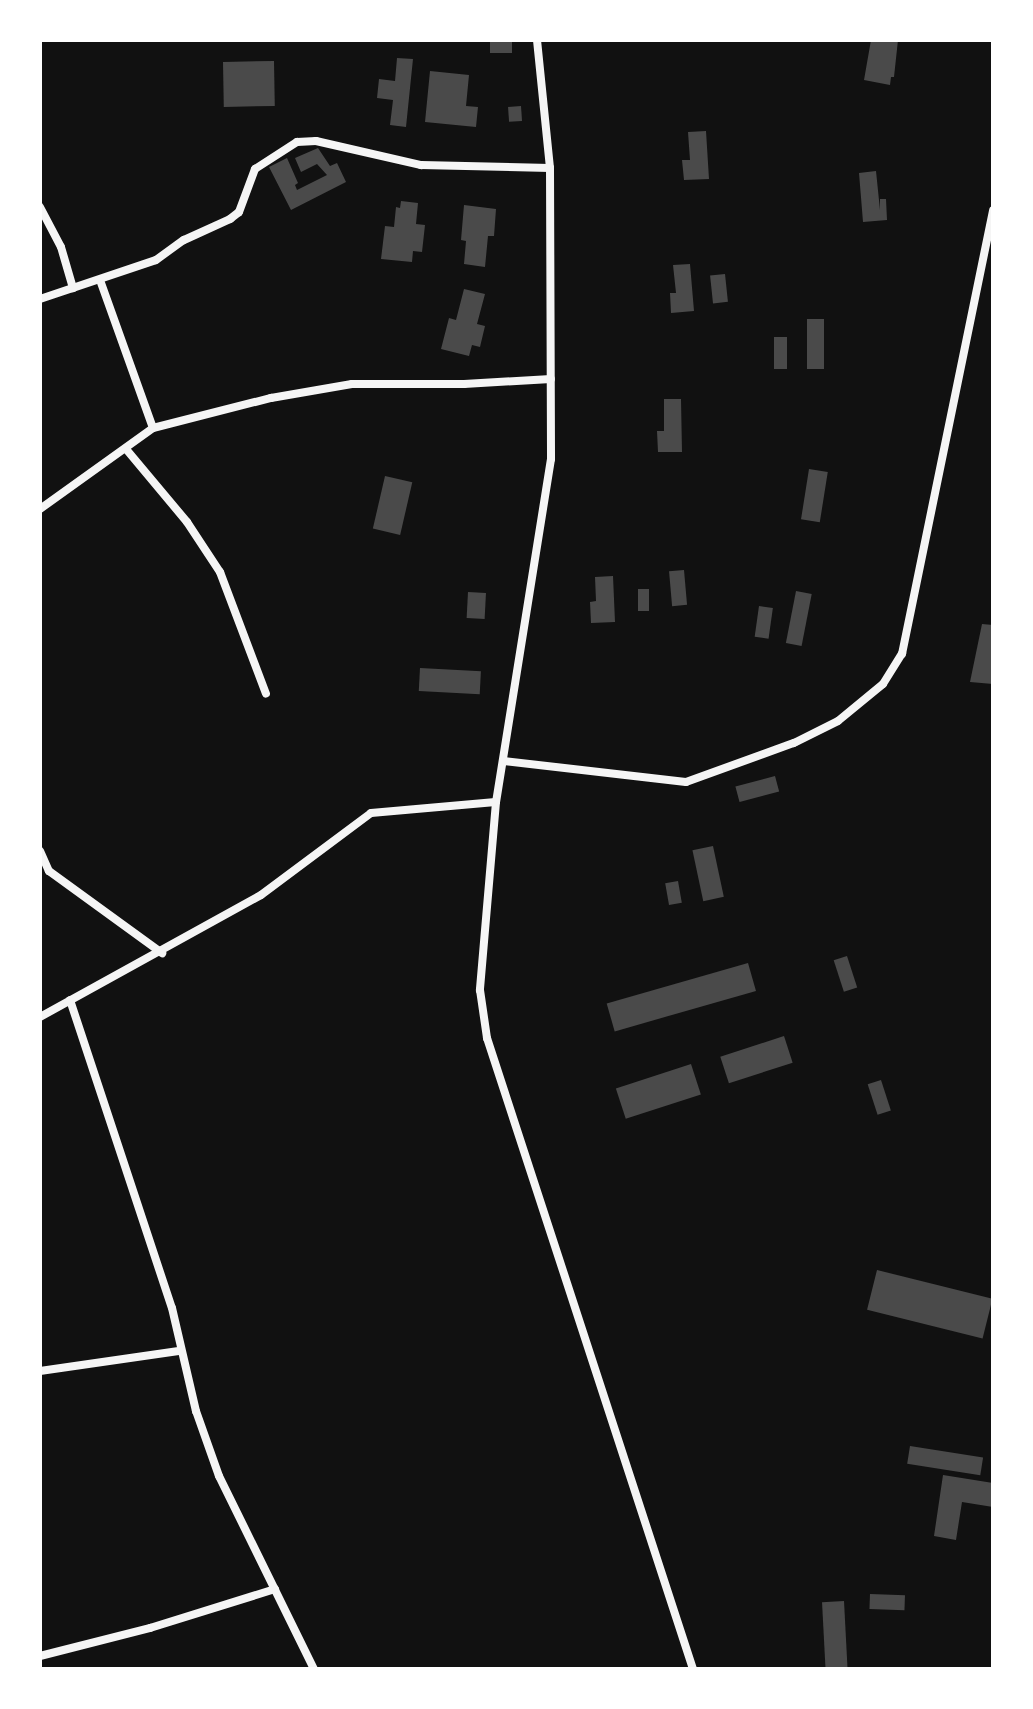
<!DOCTYPE html>
<html>
<head>
<meta charset="utf-8">
<style>
  body { margin:0 }
  #map { position:relative; width:1033px; height:1709px; overflow:hidden; background:#111; font-family:Rubik,sans-serif }
  div>[style] { position:absolute }
  [style*='--x'] { left:calc(var(--x)*1px); top:calc(var(--y)*1px); width:calc(var(--w)*1px); rotate:calc(var(--a)*1deg) }
  .building>* { inset:0; background:#4a4a4a; transform-origin:0 0 }
  .minor>* { height:8px; margin:-4px; padding:0 4px; transform-origin:4px; border-radius:4px; background:#f5f5f5 }
  span { translate:-50% -50%; white-space:nowrap; text-align:center; line-height:1.15; -webkit-text-stroke:6px #fff; paint-order:stroke }
  .frame { position:absolute; inset:0; border:42px solid #fff; pointer-events:none }
</style>
</head>
<body>
<div id="map">
  <div class="building">
    <i style="left:490px;top:40px;width:22px;height:13px"></i>
    <i style="clip-path:polygon(871px 40px,898px 40px,894px 77px,891px 77px,890px 85px,864px 80px)"></i>
    <i style="clip-path:polygon(397px 58px,413px 59px,406px 127px,390px 125px,393px 100px,377px 98px,379px 79px,395px 81px)"></i>
    <i style="left:274px;top:61px;width:45px;height:51px;rotate:89deg"></i>
    <i style="clip-path:polygon(430px 71px,469px 75px,466px 106px,478px 107px,476px 127px,425px 122px)"></i>
    <i style="left:521px;top:106px;width:15px;height:13px;rotate:86deg"></i>
    <i style="clip-path:polygon(706px 131px,709px 179px,684px 180px,682px 160px,690px 160px,688px 132px)"></i>
    <i style="clip-path:polygon(318px 148px,330px 166px,337px 163px,346px 182px,291px 210px,269px 167px,287px 158px,298px 183px,295px 185px,297px 190px,327px 175px,317px 164px,301px 172px,295px 158px)"></i>
    <i style="clip-path:polygon(876px 171px,880px 210px,880px 199px,886px 199px,887px 220px,863px 222px,859px 173px)"></i>
    <i style="clip-path:polygon(401px 201px,418px 203px,416px 224px,425px 225px,422px 252px,413px 251px,412px 262px,381px 259px,385px 226px,394px 227px,396px 207px,400px 208px)"></i>
    <i style="clip-path:polygon(464px 205px,496px 209px,494px 236px,488px 236px,485px 267px,464px 264px,466px 241px,461px 240px)"></i>
    <i style="clip-path:polygon(690px 264px,694px 311px,671px 313px,670px 293px,676px 293px,673px 265px)"></i>
    <i style="left:725px;top:274px;width:28px;height:15px;rotate:84deg"></i>
    <i style="clip-path:polygon(464px 289px,485px 294px,477px 324px,485px 326px,480px 347px,472px 345px,469px 356px,441px 349px,449px 318px,456px 320px)"></i>
    <i style="left:807px;top:319px;width:17px;height:50px"></i>
    <i style="left:774px;top:337px;width:13px;height:32px"></i>
    <i style="clip-path:polygon(664px 399px,681px 399px,682px 452px,658px 452px,657px 431px,664px 431px)"></i>
    <i style="left:809px;top:469px;width:19px;height:51px;rotate:9deg"></i>
    <i style="left:385px;top:476px;width:28px;height:54px;rotate:13deg"></i>
    <i style="left:684px;top:570px;width:35px;height:15px;rotate:85deg"></i>
    <i style="clip-path:polygon(613px 576px,615px 622px,591px 623px,590px 602px,596px 601px,595px 577px)"></i>
    <i style="left:638px;top:589px;width:11px;height:22px"></i>
    <i style="left:796px;top:591px;width:16px;height:53px;rotate:11deg"></i>
    <i style="left:468px;top:592px;width:18px;height:26px;rotate:3deg"></i>
    <i style="left:759px;top:606px;width:14px;height:31px;rotate:8deg"></i>
    <i style="clip-path:polygon(982px 624px,993px 625px,993px 684px,970px 682px)"></i>
    <i style="left:420px;top:668px;width:61px;height:23px;rotate:3deg"></i>
    <i style="left:775px;top:776px;width:16px;height:41px;rotate:75deg"></i>
    <i style="left:713px;top:846px;width:52px;height:21px;rotate:78deg"></i>
    <i style="left:678px;top:881px;width:22px;height:13px;rotate:80deg"></i>
    <i style="left:847px;top:956px;width:33px;height:14px;rotate:72deg"></i>
    <i style="left:748px;top:963px;width:29px;height:147px;rotate:74deg"></i>
    <i style="left:784px;top:1036px;width:28px;height:67px;rotate:72deg"></i>
    <i style="left:691px;top:1064px;width:32px;height:79px;rotate:72deg"></i>
    <i style="left:881px;top:1080px;width:32px;height:14px;rotate:72deg"></i>
    <i style="left:877px;top:1270px;width:119px;height:41px;rotate:14deg"></i>
    <i style="left:910px;top:1446px;width:74px;height:18px;rotate:9deg"></i>
    <i style="clip-path:polygon(943px 1475px,993px 1483px,993px 1507px,962px 1502px,956px 1540px,934px 1536px)"></i>
    <i style="left:870px;top:1594px;width:35px;height:15px;rotate:2deg"></i>
    <i style="left:844px;top:1601px;width:68px;height:22px;rotate:87deg"></i>
  </div>
  <div class="minor">
    <i style="--x:537;--y:40;--w:129;--a:84.2"></i>
    <i style="--x:550;--y:168;--w:291;--a:89.8"></i>
    <i style="--x:551;--y:459;--w:347;--a:99.1"></i>
    <i style="--x:496;--y:802;--w:189;--a:94.9"></i>
    <i style="--x:480;--y:990;--w:49;--a:81.7"></i>
    <i style="--x:487;--y:1038;--w:664;--a:71.92"></i>
    <i style="--x:40;--y:207;--w:45;--a:62.3"></i>
    <i style="--x:61;--y:247;--w:43;--a:73.7"></i>
    <i style="--x:100;--y:280;--w:157;--a:70.3"></i>
    <i style="--x:40;--y:299;--w:122;--a:-18.6"></i>
    <i style="--x:156;--y:260;--w:34;--a:-36"></i>
    <i style="--x:184;--y:240;--w:51;--a:-24.5"></i>
    <i style="--x:230;--y:219;--w:11;--a:-38"></i>
    <i style="--x:239;--y:212;--w:46;--a:-69.6"></i>
    <i style="--x:255;--y:169;--w:50;--a:-32.7"></i>
    <i style="--x:297;--y:142;--w:19;--a:-3"></i>
    <i style="--x:316;--y:141;--w:108;--a:12.9"></i>
    <i style="--x:421;--y:165;--w:129;--a:1.3"></i>
    <i style="--x:126;--y:449;--w:95;--a:50.1"></i>
    <i style="--x:187;--y:522;--w:60;--a:56.6"></i>
    <i style="--x:220;--y:572;--w:130;--a:69.3"></i>
    <i style="--x:40;--y:509;--w:139;--a:-35.6"></i>
    <i style="--x:153;--y:428;--w:122;--a:-14.3"></i>
    <i style="--x:271;--y:398;--w:82;--a:-9.8"></i>
    <i style="--x:352;--y:384;--w:112;--a:0"></i>
    <i style="--x:464;--y:384;--w:87;--a:-3.3"></i>
    <i style="--x:504;--y:761;--w:183;--a:6.6"></i>
    <i style="--x:686;--y:782;--w:115;--a:-19.9"></i>
    <i style="--x:794;--y:743;--w:49;--a:-26.6"></i>
    <i style="--x:838;--y:721;--w:58;--a:-39.4"></i>
    <i style="--x:883;--y:684;--w:36;--a:-58"></i>
    <i style="--x:902;--y:654;--w:453;--a:-78.4"></i>
    <i style="--x:40;--y:851;--w:22;--a:66"></i>
    <i style="--x:49;--y:871;--w:140;--a:36"></i>
    <i style="--x:70;--y:1000;--w:324;--a:71.7"></i>
    <i style="--x:172;--y:1308;--w:106;--a:76.9"></i>
    <i style="--x:196;--y:1411;--w:69;--a:70.5"></i>
    <i style="--x:219;--y:1476;--w:215;--a:63.8"></i>
    <i style="--x:40;--y:1017;--w:252;--a:-28.9"></i>
    <i style="--x:261;--y:895;--w:137;--a:-36.7"></i>
    <i style="--x:371;--y:813;--w:125;--a:-5"></i>
    <i style="--x:40;--y:1371;--w:140;--a:-8.2"></i>
    <i style="--x:40;--y:1656;--w:114;--a:-14.3"></i>
    <i style="--x:150;--y:1628;--w:131;--a:-17.3"></i>
  </div>
  <div class="frame"></div>
</div>
</body>
</html>
